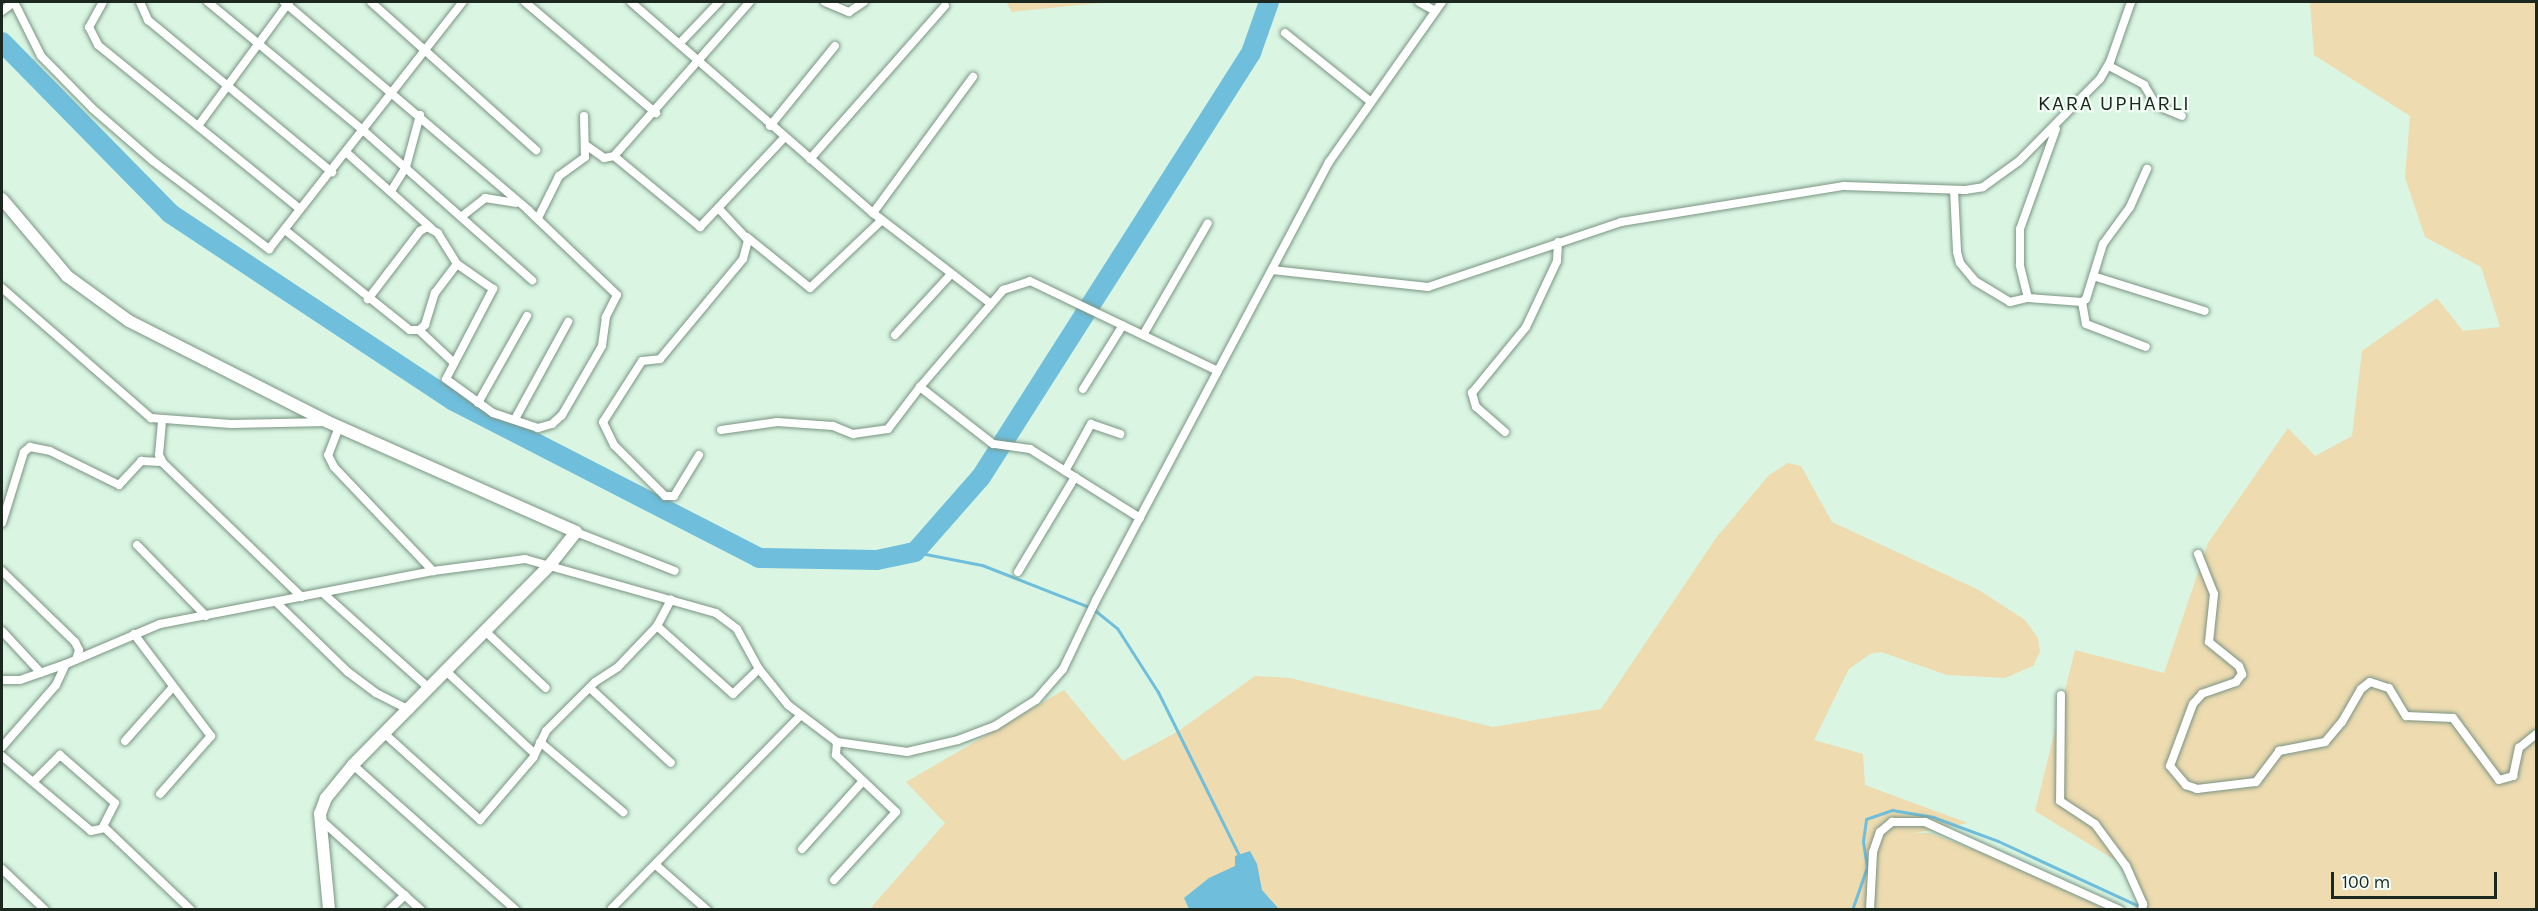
<!DOCTYPE html>
<html>
<head>
<meta charset="utf-8">
<style>
  body { margin:0 }
  #map { position:relative; width:2538px; height:911px; overflow:hidden; background:#daf6e3; font-family:Karla,sans-serif }
  div>[style] { position:absolute }
  [style*='--x'] { left:calc(var(--x)*1px); top:calc(var(--y)*1px); width:calc(var(--w)*1px); rotate:calc(var(--a)*1deg) }
  .green>* { inset:0; background:#eedbb0 }
  .water>* { inset:0; background:#6ebedc }
  .stream>* { height:3px; margin:-1.5px; padding:0 1.5px; transform-origin:1.5px; border-radius:1.5px; background:#6ebedc }
  .river>* { height:20px; margin:-10px; padding:0 10px; transform-origin:10px; border-radius:10px; background:#6ebedc }
  .roads { filter:drop-shadow(0 0 2px #7a9482) drop-shadow(0 0 2px #7a9482) }
  .street>* { height:8px; margin:-4px; padding:0 4px; transform-origin:4px; border-radius:4px; background:#fff }
  .secondary>* { height:12px; margin:-6px; padding:0 6px; transform-origin:6px; border-radius:6px; background:#fff }
  span { translate:-50% -50%; white-space:nowrap; text-align:center; line-height:1.15; -webkit-text-stroke:4.5px #f3fff7; paint-order:stroke }
  .quarter-label { font-size:21px; color:#1c2720; letter-spacing:1.5px }
  .frame { position:absolute; inset:0; border:3px solid #1c2720; pointer-events:none }
  .scale { position:absolute; left:2331px; top:872px; width:166px; height:27px; box-sizing:border-box; border:3px solid #1c2720; border-top:0; padding-left:8px; font-size:18px; line-height:21px; white-space:nowrap; color:#1c2720; -webkit-text-stroke:4px #f3fff7; paint-order:stroke }
</style>
</head>
<body>
<div id="map">
  <div class="green">
    <i style="clip-path:polygon(1006px 2px,1109px 2px,1012px 12px)"></i>
    <i style="clip-path:polygon(2310px 2px,2536px 2px,2536px 909px,2145px 909px,2128px 868px,2035px 811px,2075px 650px,2164px 673px,2208px 543px,2288px 428px,2315px 456px,2352px 436px,2362px 351px,2437px 298px,2463px 331px,2500px 327px,2481px 267px,2425px 237px,2405px 178px,2410px 116px,2314px 55px)"></i>
    <i style="clip-path:polygon(1788px 463px,1801px 466px,1832px 522px,1979px 590px,2025px 620px,2038px 638px,2040px 652px,2033px 666px,2005px 678px,1947px 675px,1881px 652px,1870px 654px,1849px 669px,1814px 740px,1863px 754px,1865px 785px,1968px 823px,1915px 833px,1930px 833px,1993px 857px,2105px 909px,869px 910px,945px 823px,906px 782px,1064px 690px,1123px 761px,1177px 732px,1255px 676px,1290px 678px,1493px 727px,1601px 709px,1716px 538px,1769px 475px)"></i>
  </div>
  <div class="water">
    <i style="clip-path:polygon(1250px 851px,1257px 864px,1262px 890px,1279px 909px,1189px 909px,1184px 898px,1209px 878px,1235px 866px,1235px 856px)"></i>
  </div>
  <div class="stream">
    <i style="--x:915;--y:552;--w:68;--a:11"></i>
    <i style="--x:982;--y:565;--w:118;--a:21.4"></i>
    <i style="--x:1092;--y:608;--w:32;--a:39"></i>
    <i style="--x:1117;--y:628;--w:76;--a:57.4"></i>
    <i style="--x:1158;--y:692;--w:184;--a:63.6"></i>
    <i style="--x:1852;--y:910;--w:46;--a:-70.8"></i>
    <i style="--x:1867;--y:867;--w:26;--a:-99"></i>
    <i style="--x:1863;--y:841;--w:22;--a:-82"></i>
    <i style="--x:1866;--y:819;--w:28;--a:-19"></i>
    <i style="--x:1892;--y:810;--w:42;--a:9.7"></i>
    <i style="--x:1933;--y:817;--w:69;--a:20.3"></i>
    <i style="--x:1998;--y:841;--w:157;--a:24.8"></i>
    <i style="--x:2532;--y:910;--w:4;--a:-27"></i>
  </div>
  <div class="river">
    <i style="--x:2;--y:42;--w:241;--a:45.5"></i>
    <i style="--x:171;--y:214;--w:337;--a:33.5"></i>
    <i style="--x:452;--y:400;--w:345;--a:27.2"></i>
    <i style="--x:759;--y:558;--w:118;--a:1"></i>
    <i style="--x:877;--y:560;--w:39;--a:-12"></i>
    <i style="--x:915;--y:552;--w:100;--a:-48.7"></i>
    <i style="--x:981;--y:477;--w:503;--a:-57.51"></i>
    <i style="--x:1251;--y:53;--w:54;--a:-70.6"></i>
  </div>
  <div class="roads">
    <div class="street">
      <i style="--x:14;--y:2;--w:60;--a:63.4"></i>
      <i style="--x:41;--y:56;--w:74;--a:45.5"></i>
      <i style="--x:93;--y:109;--w:79;--a:40.9"></i>
      <i style="--x:153;--y:161;--w:146;--a:37.2"></i>
      <i style="--x:269;--y:249;--w:314;--a:-51.9"></i>
      <i style="--x:103;--y:2;--w:29;--a:119"></i>
      <i style="--x:89;--y:27;--w:20;--a:63"></i>
      <i style="--x:98;--y:45;--w:260;--a:39.1"></i>
      <i style="--x:140;--y:2;--w:20;--a:66"></i>
      <i style="--x:148;--y:20;--w:239;--a:39.6"></i>
      <i style="--x:208;--y:2;--w:202;--a:39.6"></i>
      <i style="--x:364;--y:131;--w:225;--a:41.6"></i>
      <i style="--x:284;--y:2;--w:321;--a:40.4"></i>
      <i style="--x:528;--y:210;--w:123;--a:43.7"></i>
      <i style="--x:617;--y:295;--w:25;--a:117"></i>
      <i style="--x:606;--y:317;--w:29;--a:98"></i>
      <i style="--x:602;--y:346;--w:80;--a:120.1"></i>
      <i style="--x:562;--y:415;--w:13;--a:138"></i>
      <i style="--x:552;--y:424;--w:15;--a:164"></i>
      <i style="--x:538;--y:428;--w:47;--a:-161.6"></i>
      <i style="--x:493;--y:413;--w:58;--a:-144.1"></i>
      <i style="--x:446;--y:379;--w:102;--a:-62.4"></i>
      <i style="--x:493;--y:289;--w:44;--a:-145.2"></i>
      <i style="--x:457;--y:264;--w:36;--a:-122"></i>
      <i style="--x:438;--y:233;--w:13;--a:-151"></i>
      <i style="--x:427;--y:227;--w:8;--a:150"></i>
      <i style="--x:420;--y:231;--w:86;--a:127.4"></i>
      <i style="--x:371;--y:2;--w:222;--a:41.9"></i>
      <i style="--x:525;--y:2;--w:172;--a:40.3"></i>
      <i style="--x:631;--y:2;--w:321;--a:41.1"></i>
      <i style="--x:873;--y:213;--w:149;--a:37.6"></i>
      <i style="--x:825;--y:2;--w:26;--a:23"></i>
      <i style="--x:849;--y:12;--w:18;--a:-34"></i>
      <i style="--x:1419;--y:2;--w:18;--a:29"></i>
      <i style="--x:2;--y:11;--w:15;--a:-37"></i>
      <i style="--x:1285;--y:33;--w:109;--a:38.7"></i>
      <i style="--x:680;--y:43;--w:57;--a:-46.4"></i>
      <i style="--x:2109;--y:66;--w:40;--a:28"></i>
      <i style="--x:2144;--y:85;--w:23;--a:59"></i>
      <i style="--x:2156;--y:105;--w:28;--a:23"></i>
      <i style="--x:198;--y:126;--w:154;--a:-53.7"></i>
      <i style="--x:770;--y:126;--w:103;--a:-50.9"></i>
      <i style="--x:587;--y:146;--w:21;--a:35"></i>
      <i style="--x:604;--y:158;--w:10;--a:-11"></i>
      <i style="--x:614;--y:156;--w:205;--a:-48.6"></i>
      <i style="--x:347;--y:153;--w:113;--a:41.8"></i>
      <i style="--x:614;--y:156;--w:112;--a:39.5"></i>
      <i style="--x:700;--y:227;--w:122;--a:-46.7"></i>
      <i style="--x:810;--y:159;--w:204;--a:-48.6"></i>
      <i style="--x:1954;--y:190;--w:62;--a:87.2"></i>
      <i style="--x:1957;--y:252;--w:11;--a:75"></i>
      <i style="--x:1960;--y:263;--w:23;--a:50"></i>
      <i style="--x:1975;--y:281;--w:41;--a:31"></i>
      <i style="--x:2010;--y:302;--w:18;--a:-13"></i>
      <i style="--x:2028;--y:298;--w:54;--a:4.2"></i>
      <i style="--x:2082;--y:302;--w:5;--a:-37"></i>
      <i style="--x:2086;--y:299;--w:58;--a:-72.8"></i>
      <i style="--x:2103;--y:244;--w:46;--a:-53.9"></i>
      <i style="--x:2130;--y:207;--w:42;--a:-65.9"></i>
      <i style="--x:391;--y:191;--w:28;--a:-58"></i>
      <i style="--x:406;--y:167;--w:54;--a:-74.9"></i>
      <i style="--x:873;--y:213;--w:169;--a:-53.7"></i>
      <i style="--x:461;--y:217;--w:31;--a:-38"></i>
      <i style="--x:485;--y:198;--w:31;--a:9"></i>
      <i style="--x:538;--y:218;--w:47;--a:-63.4"></i>
      <i style="--x:559;--y:176;--w:32;--a:-36"></i>
      <i style="--x:585;--y:157;--w:41;--a:-91.4"></i>
      <i style="--x:285;--y:230;--w:160;--a:38.7"></i>
      <i style="--x:410;--y:330;--w:9;--a:0"></i>
      <i style="--x:419;--y:330;--w:8;--a:-40"></i>
      <i style="--x:425;--y:325;--w:34;--a:-73"></i>
      <i style="--x:435;--y:293;--w:36;--a:-53"></i>
      <i style="--x:747;--y:237;--w:81;--a:39"></i>
      <i style="--x:810;--y:288;--w:99;--a:-43.4"></i>
      <i style="--x:1272;--y:270;--w:157;--a:6.2"></i>
      <i style="--x:1428;--y:287;--w:204;--a:-18.6"></i>
      <i style="--x:1621;--y:222;--w:226;--a:-9.2"></i>
      <i style="--x:1844;--y:186;--w:121;--a:1.9"></i>
      <i style="--x:1965;--y:190;--w:18;--a:-9"></i>
      <i style="--x:1983;--y:187;--w:44;--a:-35.8"></i>
      <i style="--x:2019;--y:161;--w:115;--a:-45.4"></i>
      <i style="--x:2100;--y:79;--w:20;--a:-60"></i>
      <i style="--x:2110;--y:62;--w:64;--a:-70.7"></i>
      <i style="--x:2093;--y:276;--w:117;--a:17.4"></i>
      <i style="--x:2;--y:288;--w:198;--a:41.1"></i>
      <i style="--x:151;--y:418;--w:80;--a:4.3"></i>
      <i style="--x:231;--y:424;--w:96;--a:-1.2"></i>
      <i style="--x:2028;--y:298;--w:34;--a:-104"></i>
      <i style="--x:2020;--y:265;--w:36;--a:-90"></i>
      <i style="--x:2020;--y:229;--w:106;--a:-70.2"></i>
      <i style="--x:2082;--y:302;--w:22;--a:80"></i>
      <i style="--x:2086;--y:324;--w:64;--a:21"></i>
      <i style="--x:419;--y:330;--w:45;--a:43.2"></i>
      <i style="--x:895;--y:335;--w:83;--a:-47.4"></i>
      <i style="--x:1143;--y:335;--w:129;--a:-59.9"></i>
      <i style="--x:1083;--y:389;--w:75;--a:-58"></i>
      <i style="--x:478;--y:403;--w:100;--a:-60.6"></i>
      <i style="--x:515;--y:419;--w:111;--a:-61.3"></i>
      <i style="--x:162;--y:421;--w:34;--a:95"></i>
      <i style="--x:159;--y:455;--w:9;--a:63"></i>
      <i style="--x:163;--y:463;--w:193;--a:44"></i>
      <i style="--x:339;--y:427;--w:30;--a:111"></i>
      <i style="--x:328;--y:455;--w:13;--a:63"></i>
      <i style="--x:334;--y:467;--w:144;--a:46.4"></i>
      <i style="--x:721;--y:430;--w:57;--a:-8.1"></i>
      <i style="--x:777;--y:422;--w:56;--a:4.1"></i>
      <i style="--x:833;--y:426;--w:22;--a:22"></i>
      <i style="--x:853;--y:434;--w:35;--a:-8"></i>
      <i style="--x:888;--y:429;--w:53;--a:-52.7"></i>
      <i style="--x:1505;--y:432;--w:38;--a:-139"></i>
      <i style="--x:1476;--y:407;--w:15;--a:-106"></i>
      <i style="--x:1472;--y:393;--w:85;--a:-50.7"></i>
      <i style="--x:1526;--y:327;--w:73;--a:-64.8"></i>
      <i style="--x:1557;--y:261;--w:19;--a:-87"></i>
      <i style="--x:699;--y:455;--w:48;--a:121.4"></i>
      <i style="--x:674;--y:496;--w:9;--a:180"></i>
      <i style="--x:665;--y:496;--w:72;--a:-135"></i>
      <i style="--x:614;--y:445;--w:25;--a:-116"></i>
      <i style="--x:603;--y:422;--w:72;--a:-57.4"></i>
      <i style="--x:642;--y:361;--w:18;--a:-6"></i>
      <i style="--x:660;--y:359;--w:130;--a:-50.3"></i>
      <i style="--x:743;--y:259;--w:20;--a:-75"></i>
      <i style="--x:748;--y:240;--w:41;--a:-133"></i>
      <i style="--x:1065;--y:471;--w:54;--a:-61"></i>
      <i style="--x:1091;--y:424;--w:31;--a:19"></i>
      <i style="--x:1140;--y:518;--w:130;--a:-147.9"></i>
      <i style="--x:1030;--y:449;--w:37;--a:-172"></i>
      <i style="--x:993;--y:444;--w:93;--a:-142"></i>
      <i style="--x:920;--y:387;--w:128;--a:-49.4"></i>
      <i style="--x:1003;--y:290;--w:28;--a:-18"></i>
      <i style="--x:1030;--y:281;--w:208;--a:25.6"></i>
      <i style="--x:2;--y:523;--w:74;--a:-72.8"></i>
      <i style="--x:24;--y:452;--w:8;--a:-40"></i>
      <i style="--x:30;--y:447;--w:20;--a:11"></i>
      <i style="--x:50;--y:451;--w:77;--a:26.2"></i>
      <i style="--x:119;--y:485;--w:33;--a:-47"></i>
      <i style="--x:141;--y:461;--w:21;--a:3"></i>
      <i style="--x:576;--y:532;--w:106;--a:21.5"></i>
      <i style="--x:137;--y:545;--w:99;--a:45.8"></i>
      <i style="--x:2198;--y:554;--w:43;--a:68.2"></i>
      <i style="--x:2214;--y:594;--w:48;--a:95.9"></i>
      <i style="--x:2209;--y:642;--w:38;--a:39"></i>
      <i style="--x:2239;--y:666;--w:9;--a:69"></i>
      <i style="--x:2242;--y:674;--w:10;--a:127"></i>
      <i style="--x:2236;--y:682;--w:36;--a:161"></i>
      <i style="--x:2202;--y:694;--w:13;--a:132"></i>
      <i style="--x:2193;--y:704;--w:66;--a:110.4"></i>
      <i style="--x:2170;--y:766;--w:25;--a:50"></i>
      <i style="--x:2186;--y:785;--w:12;--a:20"></i>
      <i style="--x:2197;--y:789;--w:59;--a:-6.8"></i>
      <i style="--x:2256;--y:782;--w:39;--a:-53"></i>
      <i style="--x:2279;--y:751;--w:47;--a:-11.1"></i>
      <i style="--x:2325;--y:742;--w:26;--a:-50"></i>
      <i style="--x:2342;--y:722;--w:38;--a:-60"></i>
      <i style="--x:2361;--y:689;--w:11;--a:-38"></i>
      <i style="--x:2370;--y:682;--w:20;--a:18"></i>
      <i style="--x:2389;--y:688;--w:33;--a:59"></i>
      <i style="--x:2406;--y:716;--w:47;--a:2.4"></i>
      <i style="--x:2453;--y:718;--w:77;--a:53.4"></i>
      <i style="--x:2499;--y:780;--w:15;--a:-16"></i>
      <i style="--x:2513;--y:776;--w:29;--a:-78"></i>
      <i style="--x:2519;--y:748;--w:22;--a:-39"></i>
      <i style="--x:2;--y:571;--w:102;--a:44.2"></i>
      <i style="--x:75;--y:642;--w:9;--a:63"></i>
      <i style="--x:79;--y:650;--w:10;--a:107"></i>
      <i style="--x:1018;--y:572;--w:111;--a:-59"></i>
      <i style="--x:324;--y:594;--w:142;--a:41.9"></i>
      <i style="--x:277;--y:603;--w:99;--a:44.2"></i>
      <i style="--x:348;--y:672;--w:35;--a:37"></i>
      <i style="--x:376;--y:693;--w:38;--a:27"></i>
      <i style="--x:657;--y:626;--w:102;--a:41.8"></i>
      <i style="--x:733;--y:694;--w:36;--a:-44"></i>
      <i style="--x:2;--y:631;--w:57;--a:47.1"></i>
      <i style="--x:485;--y:631;--w:83;--a:43.1"></i>
      <i style="--x:134;--y:634;--w:128;--a:53"></i>
      <i style="--x:211;--y:736;--w:77;--a:131.3"></i>
      <i style="--x:447;--y:672;--w:120;--a:43"></i>
      <i style="--x:2;--y:680;--w:18;--a:0"></i>
      <i style="--x:20;--y:680;--w:49;--a:-19.2"></i>
      <i style="--x:66;--y:664;--w:102;--a:-23.1"></i>
      <i style="--x:160;--y:624;--w:278;--a:-11"></i>
      <i style="--x:433;--y:571;--w:93;--a:-7.4"></i>
      <i style="--x:525;--y:559;--w:198;--a:15.8"></i>
      <i style="--x:716;--y:613;--w:26;--a:37"></i>
      <i style="--x:737;--y:629;--w:46;--a:61.2"></i>
      <i style="--x:759;--y:669;--w:46;--a:51.1"></i>
      <i style="--x:788;--y:705;--w:61;--a:37.1"></i>
      <i style="--x:837;--y:742;--w:71;--a:8.1"></i>
      <i style="--x:907;--y:752;--w:52;--a:-13.2"></i>
      <i style="--x:958;--y:740;--w:40;--a:-21"></i>
      <i style="--x:995;--y:726;--w:49;--a:-32.4"></i>
      <i style="--x:1036;--y:700;--w:41;--a:-48.9"></i>
      <i style="--x:1063;--y:669;--w:76;--a:-64.4"></i>
      <i style="--x:1096;--y:600;--w:496;--a:-62"></i>
      <i style="--x:1329;--y:162;--w:196;--a:-54.8"></i>
      <i style="--x:590;--y:688;--w:110;--a:42.8"></i>
      <i style="--x:2061;--y:695;--w:106;--a:90.5"></i>
      <i style="--x:2060;--y:801;--w:42;--a:33.3"></i>
      <i style="--x:2095;--y:824;--w:52;--a:53.6"></i>
      <i style="--x:2126;--y:866;--w:42;--a:65.9"></i>
      <i style="--x:2143;--y:904;--w:6;--a:99"></i>
      <i style="--x:386;--y:735;--w:127;--a:42.1"></i>
      <i style="--x:480;--y:820;--w:82;--a:-49.5"></i>
      <i style="--x:533;--y:758;--w:30;--a:-64"></i>
      <i style="--x:546;--y:731;--w:69;--a:-45"></i>
      <i style="--x:595;--y:682;--w:27;--a:-33"></i>
      <i style="--x:618;--y:667;--w:57;--a:-46.4"></i>
      <i style="--x:657;--y:626;--w:30;--a:-62"></i>
      <i style="--x:125;--y:741;--w:72;--a:-48.4"></i>
      <i style="--x:540;--y:742;--w:109;--a:40.1"></i>
      <i style="--x:2;--y:747;--w:82;--a:-48.9"></i>
      <i style="--x:56;--y:685;--w:23;--a:-65"></i>
      <i style="--x:2;--y:756;--w:116;--a:40.1"></i>
      <i style="--x:91;--y:831;--w:14;--a:-12"></i>
      <i style="--x:105;--y:828;--w:119;--a:43.6"></i>
      <i style="--x:353;--y:765;--w:218;--a:41.7"></i>
      <i style="--x:34;--y:781;--w:37;--a:-45"></i>
      <i style="--x:60;--y:755;--w:73;--a:41.1"></i>
      <i style="--x:115;--y:803;--w:27;--a:117"></i>
      <i style="--x:321;--y:820;--w:135;--a:42"></i>
      <i style="--x:802;--y:849;--w:91;--a:-48.1"></i>
      <i style="--x:657;--y:866;--w:67;--a:41.3"></i>
      <i style="--x:2;--y:869;--w:59;--a:43.6"></i>
      <i style="--x:834;--y:880;--w:92;--a:-47.6"></i>
      <i style="--x:896;--y:812;--w:83;--a:-136.5"></i>
      <i style="--x:836;--y:755;--w:13;--a:-86"></i>
      <i style="--x:612;--y:908;--w:269;--a:-45.6"></i>
      <i style="--x:389;--y:910;--w:22;--a:-43"></i>
      <i style="--x:1870;--y:910;--w:58;--a:-87"></i>
      <i style="--x:1873;--y:852;--w:21;--a:-71"></i>
      <i style="--x:1880;--y:832;--w:16;--a:-40"></i>
      <i style="--x:1892;--y:822;--w:33;--a:0"></i>
      <i style="--x:1925;--y:822;--w:214;--a:24.3"></i>
    </div>
    <div class="secondary">
      <i style="--x:2;--y:199;--w:101;--a:49.8"></i>
      <i style="--x:67;--y:276;--w:77;--a:36"></i>
      <i style="--x:129;--y:321;--w:223;--a:26.9"></i>
      <i style="--x:328;--y:422;--w:271;--a:23.9"></i>
      <i style="--x:576;--y:532;--w:43;--a:128.5"></i>
      <i style="--x:549;--y:566;--w:279;--a:134.6"></i>
      <i style="--x:353;--y:765;--w:43;--a:129.3"></i>
      <i style="--x:326;--y:798;--w:17;--a:111"></i>
      <i style="--x:320;--y:814;--w:96;--a:84.6"></i>
    </div>
  </div>
  <div class="quarter-label">
    <span style="left:2114px;top:103px">KARA UPHARLI</span>
  </div>
  <div class="frame"></div>
  <div class="scale">100 m</div>
</div>
</body>
</html>
